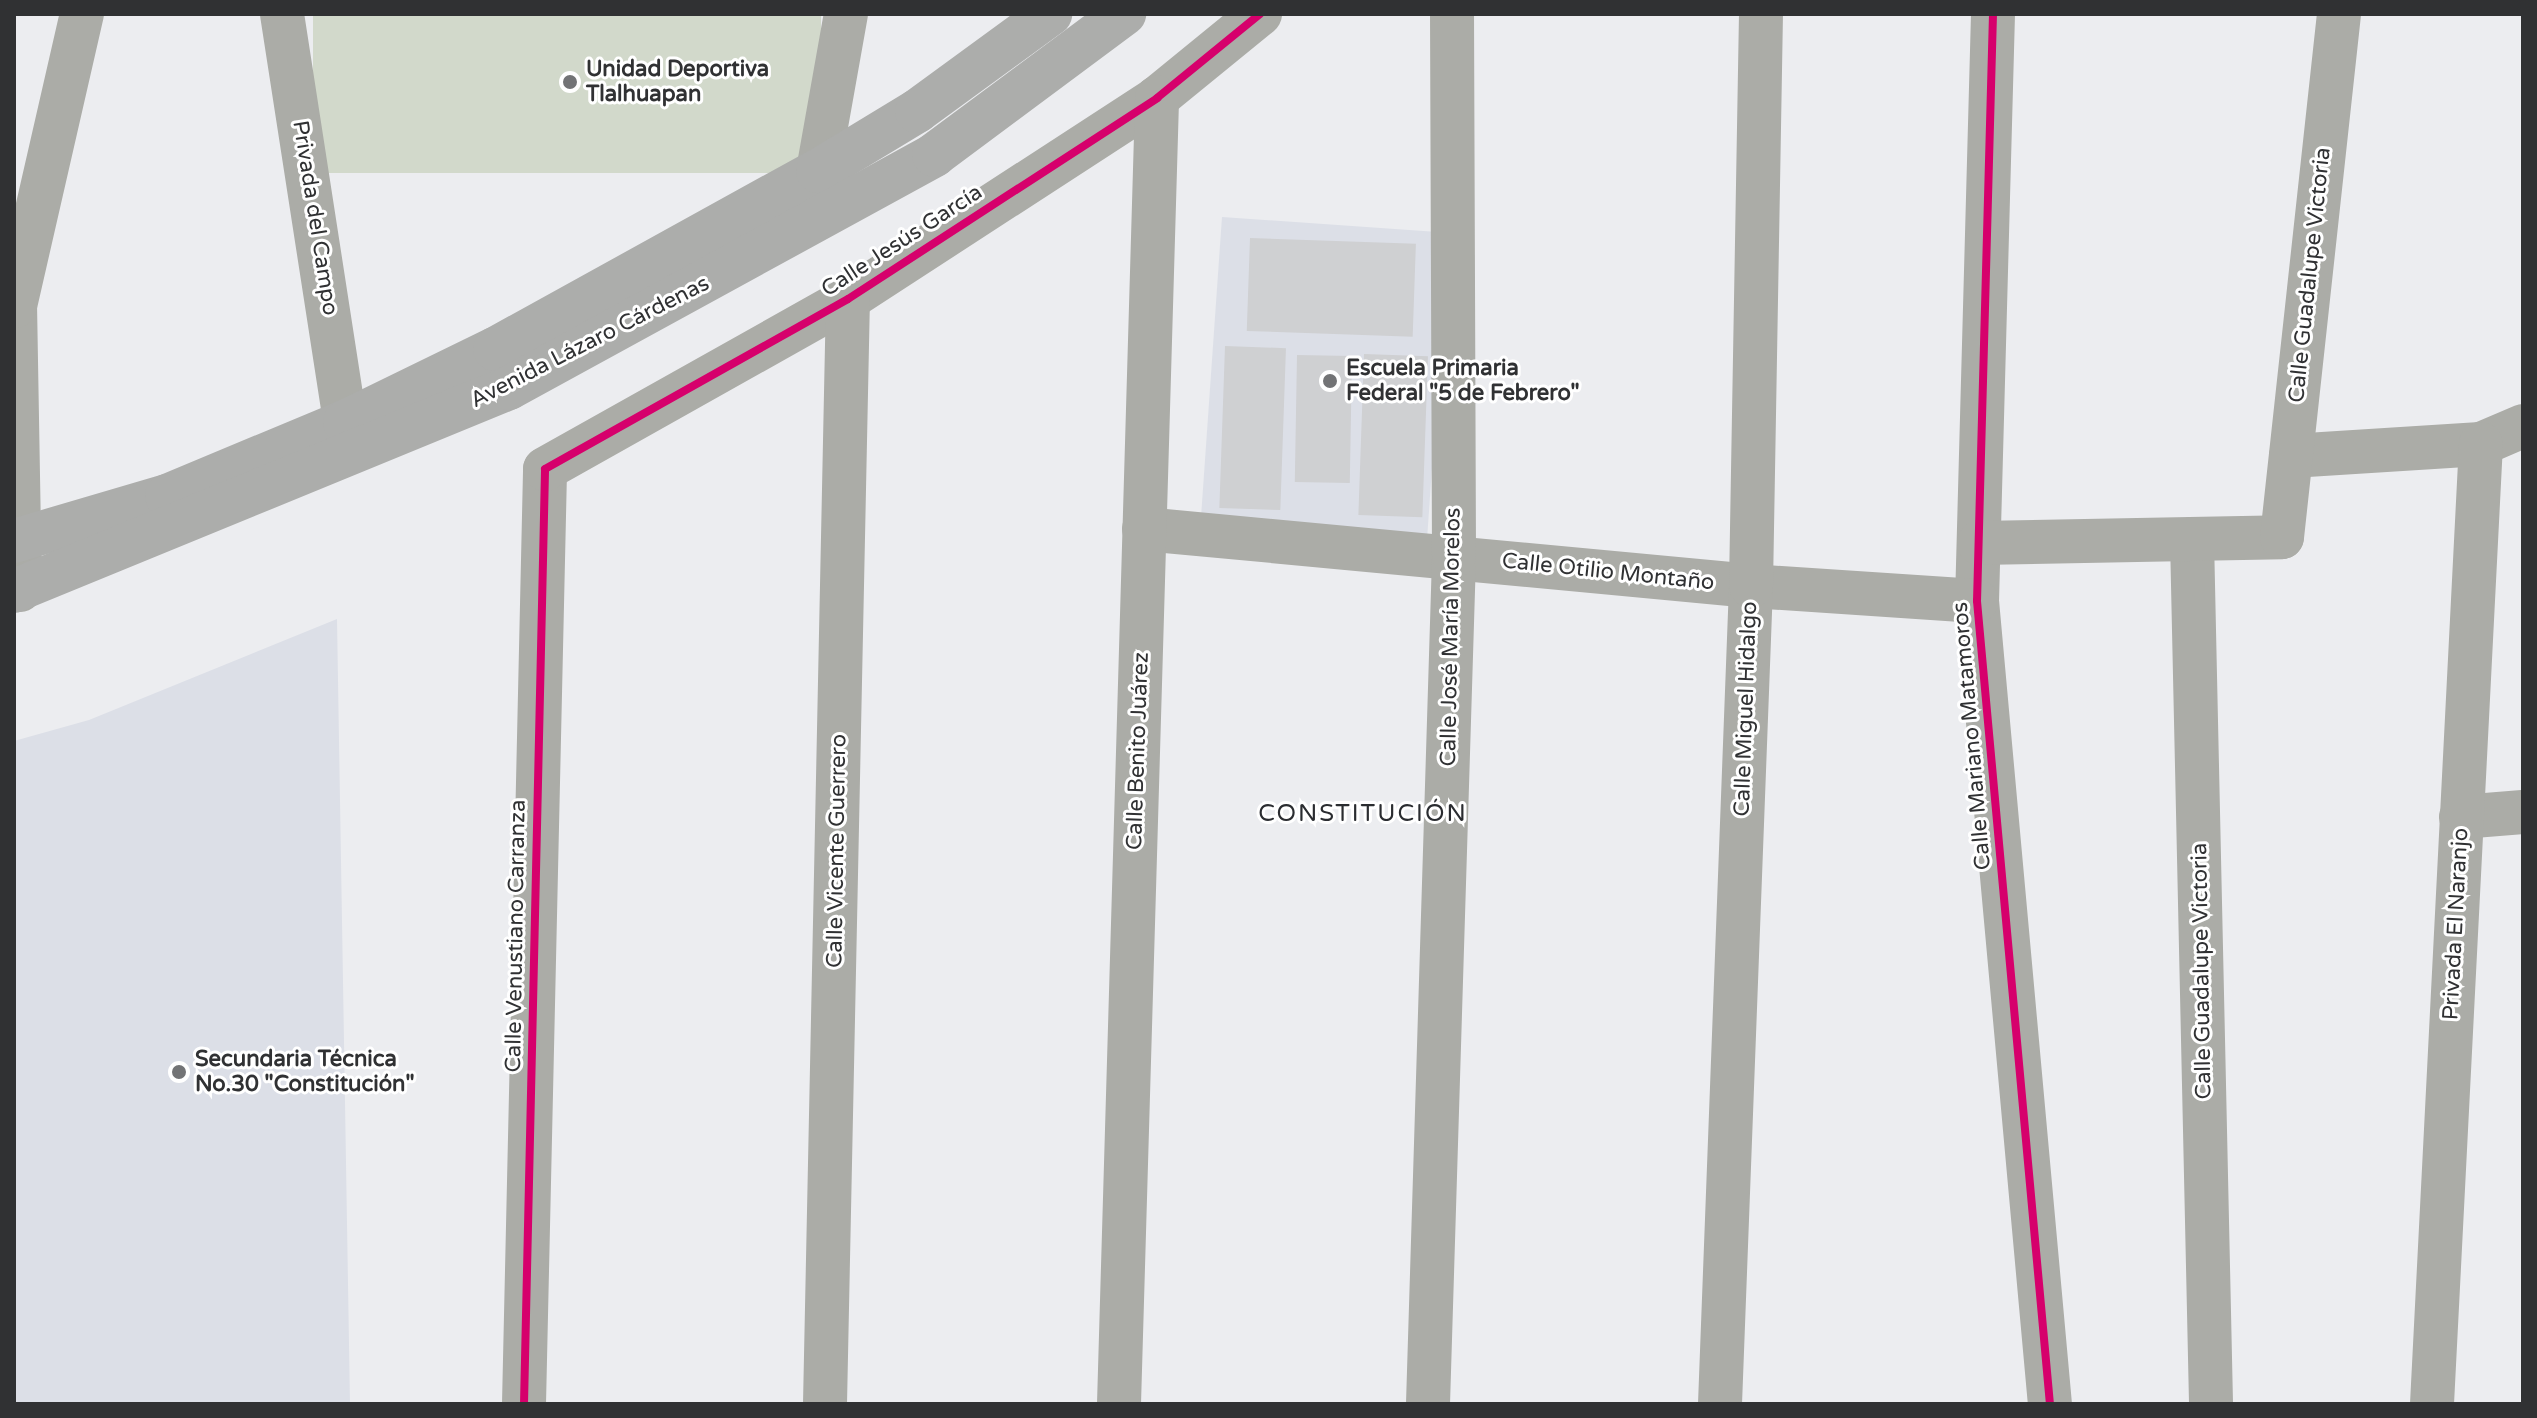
<!DOCTYPE html>
<html>
<head>
<meta charset="utf-8">
<style>
  body { margin:0 }
  #map { position:relative; width:2537px; height:1418px; overflow:hidden; background:#ecedf0; font-family:"Varela Round",sans-serif }
  div>[style] { position:absolute }
  [style*='--x'] { left:calc(var(--x)*1px); top:calc(var(--y)*1px); width:calc(var(--w)*1px); rotate:calc(var(--a)*1deg) }
  .built>* { inset:0; background:#dcdfe7; transform-origin:0 0 }
  .green>* { inset:0; background:#d2d9cb; transform-origin:0 0 }
  .building>* { inset:0; background:#cfd0d2; transform-origin:0 0 }
  .minor>* { height:44px; margin:-22px; padding:0 22px; transform-origin:22px; border-radius:22px; background:#abaca7 }
  .major>* { height:44px; margin:-22px; padding:0 22px; transform-origin:22px; border-radius:22px; background:#acadab }
  .cycleway>* { height:8px; margin:-4px; padding:0 4px; transform-origin:4px; border-radius:4px; background:#d6006c }
  .dots>* { width:22px; height:22px; translate:-50% -50%; box-sizing:border-box; border:4px solid #fff; border-radius:50% }
  span { translate:-50% -50%; white-space:nowrap; text-align:center; line-height:1.15; -webkit-text-stroke:6px #fff; paint-order:stroke }
  .poi-label { font-size:22px; color:#303133; font-weight:700 }
  .left { translate:0 -50%; text-align:left }
  .street-label { font-size:22px; color:#303133 }
  .neighbourhood-label { font-size:24px; color:#2a2c30; letter-spacing:2px }
  .frame { position:absolute; inset:0; border:16px solid #303133; pointer-events:none }
</style>
</head>
<body>
<div id="map">
  <div class="built">
    <i style="left:1222px;top:217px;width:227px;height:310px;rotate:4deg"></i>
    <i style="clip-path:polygon(337px 619px,350px 1404px,14px 1404px,14px 741px,89px 720px)"></i>
  </div>
  <div class="green">
    <i style="left:313px;top:14px;width:508px;height:159px"></i>
  </div>
  <div class="building">
    <i style="left:1250px;top:238px;width:166px;height:93px;rotate:2deg"></i>
    <i style="left:1225px;top:346px;width:61px;height:162px;rotate:2deg"></i>
    <i style="left:1364px;top:354px;width:64px;height:161px;rotate:2deg"></i>
    <i style="left:1297px;top:355px;width:55px;height:127px;rotate:1deg"></i>
  </div>
  <div class="minor">
    <i style="--x:282;--y:14;--w:413;--a:81.2"></i>
    <i style="--x:1993;--y:14;--w:587;--a:91.56"></i>
    <i style="--x:1977;--y:601;--w:806;--a:84.81"></i>
    <i style="--x:818;--y:171;--w:159;--a:-79.9"></i>
    <i style="--x:2291;--y:456;--w:190;--a:-3.6"></i>
    <i style="--x:2481;--y:444;--w:46;--a:-23.2"></i>
    <i style="--x:1144;--y:529;--w:610;--a:5.36"></i>
    <i style="--x:1751;--y:586;--w:226;--a:3.8"></i>
    <i style="--x:2192;--y:539;--w:865;--a:88.74"></i>
    <i style="--x:1979;--y:543;--w:303;--a:-1.1"></i>
    <i style="--x:2282;--y:537;--w:526;--a:-83.78"></i>
    <i style="--x:20;--y:590;--w:284;--a:-91"></i>
    <i style="--x:15;--y:306;--w:300;--a:-77.1"></i>
    <i style="--x:2461;--y:817;--w:62;--a:-4.6"></i>
    <i style="--x:524;--y:1404;--w:935;--a:-88.71"></i>
    <i style="--x:545;--y:469;--w:347;--a:-29.3"></i>
    <i style="--x:848;--y:299;--w:369;--a:-33"></i>
    <i style="--x:1157;--y:98;--w:133;--a:-39.2"></i>
    <i style="--x:825;--y:1404;--w:1105;--a:-88.81"></i>
    <i style="--x:1119;--y:1404;--w:1307;--a:-88.33"></i>
    <i style="--x:1428;--y:1404;--w:848;--a:-88.24"></i>
    <i style="--x:1454;--y:556;--w:542;--a:-90.21"></i>
    <i style="--x:1720;--y:1404;--w:819;--a:-87.83"></i>
    <i style="--x:1751;--y:586;--w:572;--a:-89"></i>
    <i style="--x:2432;--y:1404;--w:961;--a:-87.08"></i>
  </div>
  <div class="major">
    <i style="--x:14;--y:541;--w:159;--a:-16.4"></i>
    <i style="--x:167;--y:496;--w:193;--a:-22.6"></i>
    <i style="--x:345;--y:422;--w:167;--a:-26"></i>
    <i style="--x:495;--y:349;--w:369;--a:-28.9"></i>
    <i style="--x:818;--y:171;--w:116;--a:-31.2"></i>
    <i style="--x:917;--y:111;--w:165;--a:-36.1"></i>
    <i style="--x:14;--y:591;--w:535;--a:-22.3"></i>
    <i style="--x:509;--y:388;--w:485;--a:-28.7"></i>
    <i style="--x:934;--y:155;--w:237;--a:-36.6"></i>
  </div>
  <div class="cycleway">
    <i style="--x:1993;--y:14;--w:587;--a:91.56"></i>
    <i style="--x:1977;--y:601;--w:806;--a:84.81"></i>
    <i style="--x:524;--y:1404;--w:935;--a:-88.71"></i>
    <i style="--x:545;--y:469;--w:347;--a:-29.3"></i>
    <i style="--x:848;--y:299;--w:369;--a:-33"></i>
    <i style="--x:1157;--y:98;--w:133;--a:-39.2"></i>
  </div>
  <div class="dots">
    <i style="left:570px;top:82px;background:#727375"></i>
    <i style="left:1330px;top:381px;background:#727375"></i>
    <i style="left:179px;top:1072px;background:#727375"></i>
  </div>
  <div class="poi-label">
    <span class="left" style="left:586px;top:82px">Unidad Deportiva<br>Tlalhuapan</span>
    <span class="left" style="left:1346px;top:381px">Escuela Primaria<br>Federal "5 de Febrero"</span>
    <span class="left" style="left:195px;top:1072px">Secundaria Técnica<br>No.30 "Constitución"</span>
  </div>
  <div class="street-label">
    <span style="left:315px;top:218px;rotate:81deg">Privada del Campo</span>
    <span style="left:902px;top:241px;rotate:-33deg">Calle Jesús García</span>
    <span style="left:2310px;top:275px;rotate:-84deg">Calle Guadalupe Victoria</span>
    <span style="left:590px;top:342px;rotate:-27deg">Avenida Lázaro Cárdenas</span>
    <span style="left:1608px;top:572px;rotate:6deg">Calle Otilio Montaño</span>
    <span style="left:1451px;top:637px;rotate:-89deg">Calle José María Morelos</span>
    <span style="left:1746px;top:709px;rotate:-88deg">Calle Miguel Hidalgo</span>
    <span style="left:1972px;top:736px;rotate:-95deg">Calle Mariano Matamoros</span>
    <span style="left:1138px;top:751px;rotate:-88deg">Calle Benito Juárez</span>
    <span style="left:837px;top:851px;rotate:-89deg">Calle Vicente Guerrero</span>
    <span style="left:2456px;top:924px;rotate:-87deg">Privada El Naranjo</span>
    <span style="left:516px;top:936px;rotate:-89deg">Calle Venustiano Carranza</span>
    <span style="left:2202px;top:971px;rotate:-91deg">Calle Guadalupe Victoria</span>
  </div>
  <div class="neighbourhood-label">
    <span style="left:1363px;top:814px">CONSTITUCIÓN</span>
  </div>
  <div class="frame"></div>
</div>
</body>
</html>
